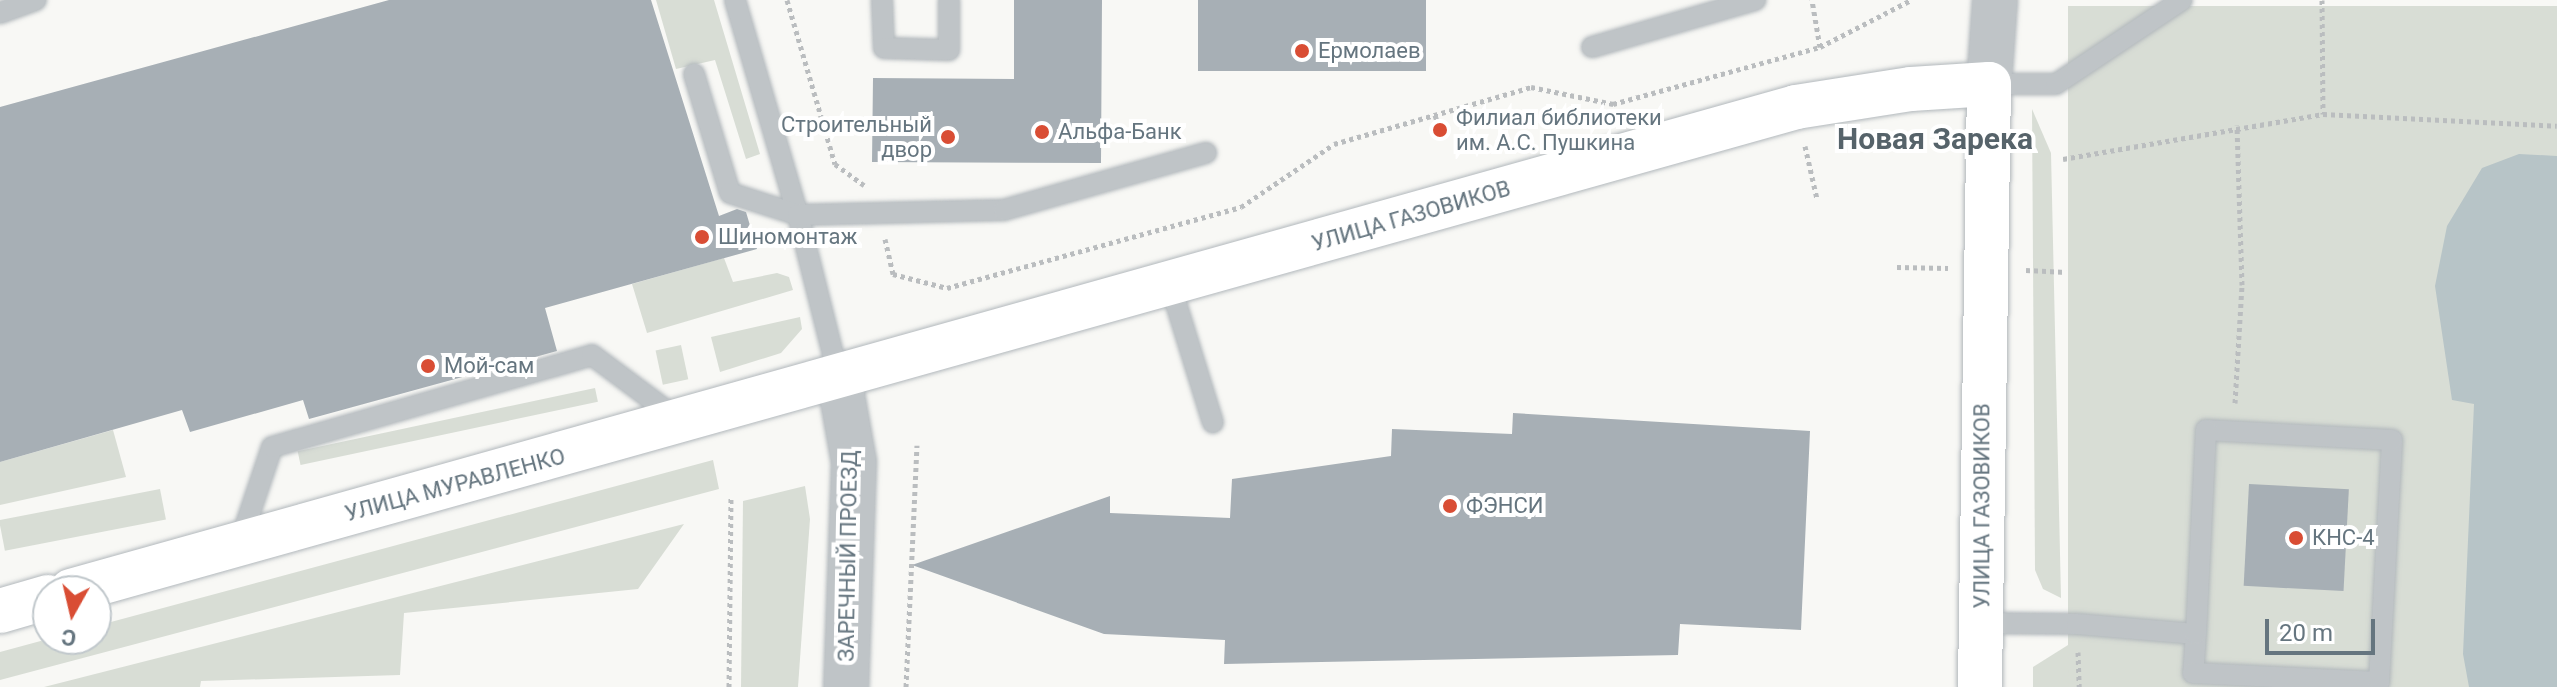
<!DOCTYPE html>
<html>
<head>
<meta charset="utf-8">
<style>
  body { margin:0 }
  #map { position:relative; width:2557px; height:687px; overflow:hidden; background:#f8f8f5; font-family:Roboto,sans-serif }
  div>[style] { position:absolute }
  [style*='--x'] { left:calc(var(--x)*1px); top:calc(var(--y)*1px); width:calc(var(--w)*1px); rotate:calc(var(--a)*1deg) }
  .green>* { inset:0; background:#d8ddd5; transform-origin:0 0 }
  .water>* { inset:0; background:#b7c4c7 }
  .building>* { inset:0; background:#a7afb5; transform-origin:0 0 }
  .path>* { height:5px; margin-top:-2.5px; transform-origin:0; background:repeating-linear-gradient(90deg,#babdbf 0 4px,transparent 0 8px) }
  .roads { filter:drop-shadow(0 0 2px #b2b8bc) drop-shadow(0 0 2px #b2b8bc) }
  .service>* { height:20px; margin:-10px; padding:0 10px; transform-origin:10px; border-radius:10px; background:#bfc4c7 }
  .tertiary>* { height:44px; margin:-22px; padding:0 22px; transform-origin:22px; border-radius:22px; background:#bfc4c7 }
  .secondary>* { height:44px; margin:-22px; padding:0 22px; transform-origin:22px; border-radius:22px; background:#fff }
  .dots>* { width:22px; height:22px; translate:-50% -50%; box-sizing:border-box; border:4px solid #fff; border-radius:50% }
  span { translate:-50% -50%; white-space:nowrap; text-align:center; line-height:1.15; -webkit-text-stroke:8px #fff; paint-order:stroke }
  .poi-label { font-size:22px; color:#65757f }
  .left { translate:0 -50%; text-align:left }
  .right { translate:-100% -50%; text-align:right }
  .street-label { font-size:22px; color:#65757f }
  .district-label { font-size:30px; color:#56636a; font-weight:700 }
  .north { position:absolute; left:32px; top:575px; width:80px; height:80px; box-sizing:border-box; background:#fff; border:2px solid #c1c8cc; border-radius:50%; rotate:188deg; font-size:22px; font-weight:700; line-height:32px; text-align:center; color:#65757f }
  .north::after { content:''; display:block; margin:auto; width:28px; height:36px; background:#d94d34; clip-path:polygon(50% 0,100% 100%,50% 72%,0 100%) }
  .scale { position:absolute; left:2265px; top:619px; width:110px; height:36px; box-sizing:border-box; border:4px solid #65757f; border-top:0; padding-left:10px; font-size:24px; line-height:28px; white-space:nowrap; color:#65757f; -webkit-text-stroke:6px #fff; paint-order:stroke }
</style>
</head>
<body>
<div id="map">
  <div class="green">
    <i style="clip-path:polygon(656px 0,714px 0,760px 154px,746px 159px,715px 60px,676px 69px)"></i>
    <i style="left:2557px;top:6px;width:681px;height:489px;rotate:90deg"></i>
    <i style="clip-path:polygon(2032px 109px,2051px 153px,2061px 598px,2043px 589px,2035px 570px)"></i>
    <i style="clip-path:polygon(724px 258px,733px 282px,777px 273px,789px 277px,793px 290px,647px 333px,632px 284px)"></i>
    <i style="clip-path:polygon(800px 317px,802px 329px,781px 353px,720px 372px,711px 337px)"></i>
    <i style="left:681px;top:345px;width:35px;height:26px;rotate:78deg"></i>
    <i style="left:595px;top:388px;width:14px;height:304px;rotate:78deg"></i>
    <i style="clip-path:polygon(113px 430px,126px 477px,0 505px,0 462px)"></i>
    <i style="clip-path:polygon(713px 460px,719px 489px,0 680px,0 652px,48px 639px,96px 639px,96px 626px)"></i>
    <i style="clip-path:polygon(805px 486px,810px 519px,798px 687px,741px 687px,743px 501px)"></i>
    <i style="left:160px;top:489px;width:31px;height:164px;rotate:79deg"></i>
    <i style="clip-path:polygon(684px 524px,638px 589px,404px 613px,400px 675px,201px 681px,200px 687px,44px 687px)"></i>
    <i style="clip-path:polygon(2068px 645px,2069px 687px,2033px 687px,2033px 667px)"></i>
  </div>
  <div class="water">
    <i style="clip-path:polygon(2519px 154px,2557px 156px,2557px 687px,2469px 687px,2463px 654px,2474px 404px,2452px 400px,2435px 286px,2447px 226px,2482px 168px)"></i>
  </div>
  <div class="building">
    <i style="clip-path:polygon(389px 0,651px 0,719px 216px,737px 209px,746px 212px,757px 249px,545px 308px,557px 351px,309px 419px,303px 400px,190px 432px,182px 410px,0 462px,0 107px)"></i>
    <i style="clip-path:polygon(1014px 0,1102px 0,1101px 163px,872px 162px,873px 78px,1014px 79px)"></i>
    <i style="left:1198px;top:0;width:228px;height:71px"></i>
    <i style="clip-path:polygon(1513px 413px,1810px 431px,1801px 630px,1680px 624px,1678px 655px,1224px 664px,1225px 640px,1104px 634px,912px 565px,1110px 496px,1110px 513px,1230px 518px,1232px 479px,1391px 456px,1392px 429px,1512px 434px)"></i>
    <i style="left:2249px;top:484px;width:100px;height:102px;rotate:3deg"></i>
  </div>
  <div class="path">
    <i style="--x:787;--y:0;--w:171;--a:73.7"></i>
    <i style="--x:835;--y:164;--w:36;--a:36"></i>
    <i style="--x:2322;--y:0;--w:114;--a:89.5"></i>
    <i style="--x:1820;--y:47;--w:102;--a:-27.3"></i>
    <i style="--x:1435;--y:115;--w:16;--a:72"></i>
    <i style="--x:1805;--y:146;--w:54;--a:77.2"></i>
    <i style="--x:2063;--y:159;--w:264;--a:-9.8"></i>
    <i style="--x:2323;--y:114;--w:234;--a:2.9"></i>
    <i style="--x:885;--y:239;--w:36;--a:77"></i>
    <i style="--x:893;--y:274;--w:56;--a:14.5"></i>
    <i style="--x:947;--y:288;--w:305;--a:-15.4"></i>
    <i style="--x:1241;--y:207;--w:112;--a:-34.1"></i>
    <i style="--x:1334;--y:144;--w:205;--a:-16.1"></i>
    <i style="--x:1531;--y:87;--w:84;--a:11.7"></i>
    <i style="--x:1613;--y:104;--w:215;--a:-15.4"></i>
    <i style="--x:1820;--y:47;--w:48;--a:-99.7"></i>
    <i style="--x:1897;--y:267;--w:51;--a:1.1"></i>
    <i style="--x:2026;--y:270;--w:40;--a:2.9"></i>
    <i style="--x:2235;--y:403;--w:118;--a:-86.6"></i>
    <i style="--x:2242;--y:285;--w:160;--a:-91.8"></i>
    <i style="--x:2078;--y:652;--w:35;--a:88"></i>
    <i style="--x:729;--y:687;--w:190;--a:-89.4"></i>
    <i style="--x:906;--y:687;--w:242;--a:-87.4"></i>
  </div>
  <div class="roads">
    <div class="service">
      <i style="--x:735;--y:0;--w:224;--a:73.7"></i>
      <i style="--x:798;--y:215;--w:168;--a:75.9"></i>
      <i style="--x:882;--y:0;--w:48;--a:87.6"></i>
      <i style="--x:884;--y:48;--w:65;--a:1.8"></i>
      <i style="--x:949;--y:50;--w:50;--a:-90"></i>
      <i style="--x:0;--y:13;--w:38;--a:-20"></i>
      <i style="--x:1592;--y:47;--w:170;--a:-16.1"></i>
      <i style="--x:694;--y:74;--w:124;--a:73.2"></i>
      <i style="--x:730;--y:193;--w:71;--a:17.9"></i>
      <i style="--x:798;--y:215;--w:206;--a:-1.4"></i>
      <i style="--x:1004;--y:210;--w:210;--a:-15.8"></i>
      <i style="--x:1989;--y:84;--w:67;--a:0"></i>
      <i style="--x:2056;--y:84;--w:151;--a:-33.7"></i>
      <i style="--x:1170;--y:284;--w:145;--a:72.8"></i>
      <i style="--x:240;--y:542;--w:100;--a:-71.4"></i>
      <i style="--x:272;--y:447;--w:333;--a:-16"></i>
      <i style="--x:592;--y:355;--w:107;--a:36.7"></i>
      <i style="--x:1981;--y:623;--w:96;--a:0.6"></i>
      <i style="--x:2077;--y:624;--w:119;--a:4.8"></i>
      <i style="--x:2196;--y:634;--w:39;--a:94"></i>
      <i style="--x:2193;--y:673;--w:186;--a:2.8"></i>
      <i style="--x:2379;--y:682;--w:242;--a:-86.9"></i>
      <i style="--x:2392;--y:440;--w:186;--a:-176.9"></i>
      <i style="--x:2206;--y:430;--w:204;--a:92.8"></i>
    </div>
    <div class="tertiary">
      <i style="--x:1989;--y:84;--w:84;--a:-85.9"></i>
      <i style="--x:839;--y:378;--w:85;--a:79.9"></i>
      <i style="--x:854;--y:462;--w:225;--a:92"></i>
    </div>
    <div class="secondary">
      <i style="--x:71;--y:591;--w:1792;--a:-15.67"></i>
      <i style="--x:1796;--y:107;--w:116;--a:-8.9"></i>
      <i style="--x:1911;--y:89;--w:78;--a:-3.7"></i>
      <i style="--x:1989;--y:84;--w:603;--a:90.86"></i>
      <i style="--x:0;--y:611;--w:50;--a:-16.3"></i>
    </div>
  </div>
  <div class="dots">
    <i style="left:1302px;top:51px;background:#d94d34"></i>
    <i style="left:1440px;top:130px;background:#d94d34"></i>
    <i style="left:1042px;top:132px;background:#d94d34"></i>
    <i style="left:948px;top:137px;background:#d94d34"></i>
    <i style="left:702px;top:237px;background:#d94d34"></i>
    <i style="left:428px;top:366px;background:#d94d34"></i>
    <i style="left:1450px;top:506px;background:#d94d34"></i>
    <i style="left:2296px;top:538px;background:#d94d34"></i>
  </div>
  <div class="poi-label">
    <span class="left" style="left:1318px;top:51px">Ермолаев</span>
    <span class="left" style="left:1456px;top:130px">Филиал библиотеки<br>им. А.С. Пушкина</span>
    <span class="right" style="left:932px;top:137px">Строительный<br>двор</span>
    <span class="left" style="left:1058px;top:132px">Альфа-Банк</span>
    <span class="left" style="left:718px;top:237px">Шиномонтаж</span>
    <span class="left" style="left:444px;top:366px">Мой-сам</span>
    <span class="left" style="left:1466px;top:506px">ФЭНСИ</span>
    <span class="left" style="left:2312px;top:538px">КНС-4</span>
  </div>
  <div class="street-label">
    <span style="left:1411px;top:216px;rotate:-16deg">УЛИЦА ГАЗОВИКОВ</span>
    <span style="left:455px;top:485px;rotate:-15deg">УЛИЦА МУРАВЛЕНКО</span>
    <span style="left:1982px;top:506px;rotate:-90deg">УЛИЦА ГАЗОВИКОВ</span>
    <span style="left:848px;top:556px;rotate:-89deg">ЗАРЕЧНЫЙ ПРОЕЗД</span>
  </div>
  <div class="district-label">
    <span style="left:1935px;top:139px">Новая Зарека</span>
  </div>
  <div class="north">С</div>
  <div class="scale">20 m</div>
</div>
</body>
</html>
